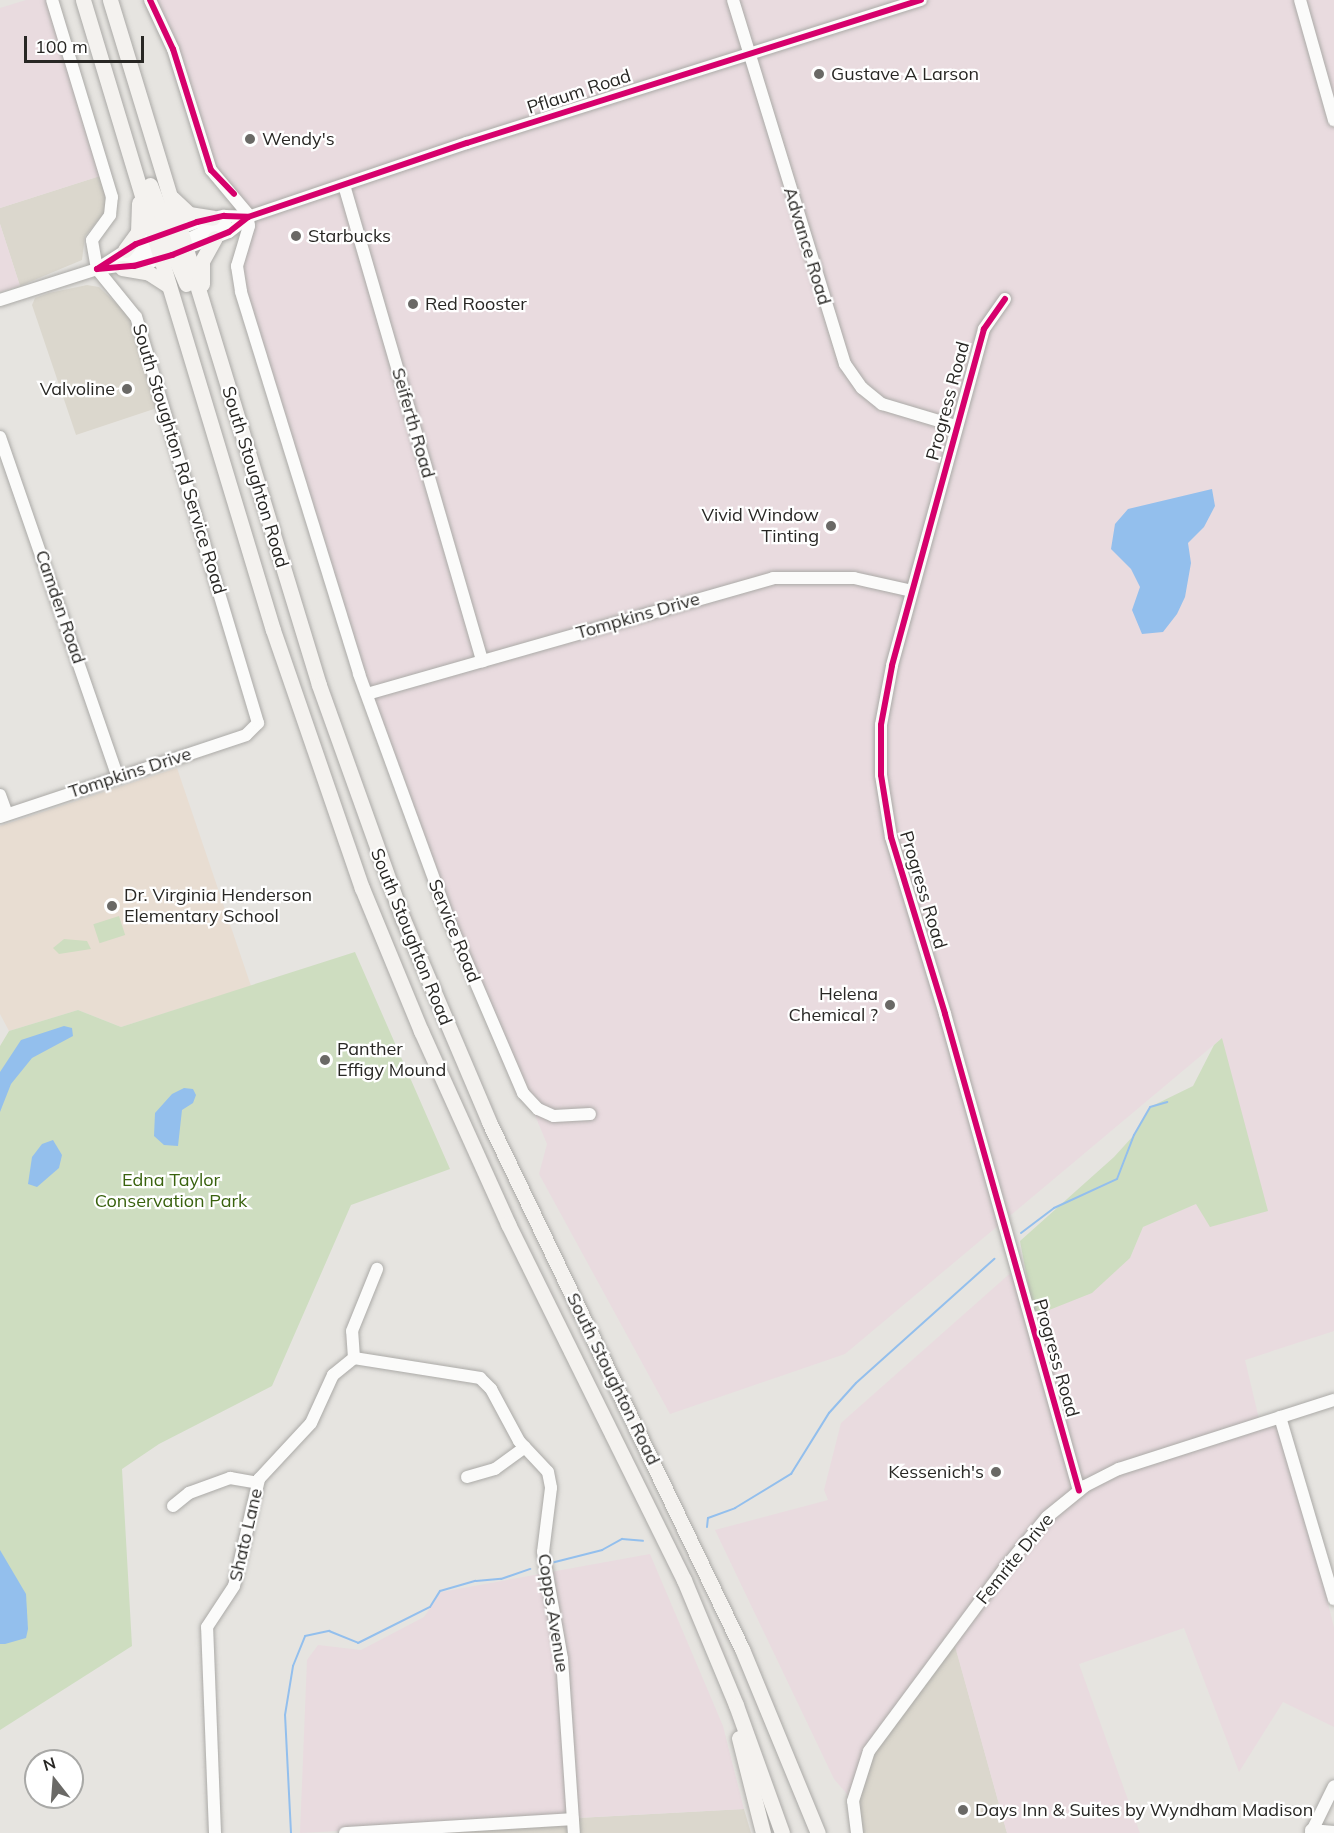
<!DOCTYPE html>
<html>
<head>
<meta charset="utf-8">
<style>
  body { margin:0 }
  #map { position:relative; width:1334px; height:1833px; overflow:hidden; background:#e6e4e0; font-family:Mulish,sans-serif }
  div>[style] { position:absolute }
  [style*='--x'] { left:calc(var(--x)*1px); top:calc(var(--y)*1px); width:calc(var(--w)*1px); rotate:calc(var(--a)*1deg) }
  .built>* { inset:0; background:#dbd7cd }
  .industrial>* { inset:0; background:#e9dbdf }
  .education>* { inset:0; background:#e8ddd2 }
  .green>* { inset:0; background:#ceddc0; transform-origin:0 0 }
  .water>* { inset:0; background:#93bfed }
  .stream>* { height:2px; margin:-1px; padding:0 1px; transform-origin:1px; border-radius:1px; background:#93bfed }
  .roads { filter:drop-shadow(0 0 2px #abaaa7) drop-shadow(0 0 2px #abaaa7) }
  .minor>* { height:12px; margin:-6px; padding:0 6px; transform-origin:6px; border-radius:6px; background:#fbfbfa }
  .major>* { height:15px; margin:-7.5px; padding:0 7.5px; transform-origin:7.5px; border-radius:7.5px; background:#f4f2ef }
  .cycleway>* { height:6px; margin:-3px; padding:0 3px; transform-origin:3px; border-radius:3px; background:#d6006c }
  .dots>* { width:16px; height:16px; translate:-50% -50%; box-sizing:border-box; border:3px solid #fff; border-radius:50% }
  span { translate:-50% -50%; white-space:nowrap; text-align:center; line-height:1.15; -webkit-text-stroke:4.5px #fff; paint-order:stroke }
  .poi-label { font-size:18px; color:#282724 }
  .left { translate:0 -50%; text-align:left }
  .right { translate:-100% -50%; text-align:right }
  .street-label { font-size:18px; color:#282724 }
  .park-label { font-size:18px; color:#39620e }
  .north { position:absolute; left:24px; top:1749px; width:60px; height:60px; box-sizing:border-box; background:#fff; border:2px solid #a9a9a7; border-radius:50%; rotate:343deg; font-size:16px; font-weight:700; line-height:24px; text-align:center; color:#282724 }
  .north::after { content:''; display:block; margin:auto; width:21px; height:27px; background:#6a6966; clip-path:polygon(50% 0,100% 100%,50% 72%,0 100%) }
  .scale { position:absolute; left:24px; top:36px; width:120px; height:27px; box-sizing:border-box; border:3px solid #282724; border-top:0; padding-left:8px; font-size:18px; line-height:21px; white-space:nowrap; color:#282724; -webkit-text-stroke:4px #fff; paint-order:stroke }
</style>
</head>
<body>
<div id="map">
  <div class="built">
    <i style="clip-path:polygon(100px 176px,106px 198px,105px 212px,85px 236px,82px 260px,20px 286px,0 224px,0 208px)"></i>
    <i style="clip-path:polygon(87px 285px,99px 287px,129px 316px,157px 408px,76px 435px,32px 305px,35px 298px,49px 293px)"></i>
    <i style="clip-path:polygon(953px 1638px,1007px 1833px,857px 1833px,860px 1780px,869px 1751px)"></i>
    <i style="clip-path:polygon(744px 1809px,751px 1833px,345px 1833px,559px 1819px)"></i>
  </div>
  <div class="industrial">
    <i style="clip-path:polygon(26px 0,47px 0,100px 176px,0 208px,0 8px)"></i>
    <i style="clip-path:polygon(150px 0,1334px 0,1334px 1331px,1245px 1360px,1260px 1423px,1280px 1417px,1333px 1596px,1327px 1599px,1334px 1628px,1334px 1727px,1283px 1702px,1239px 1772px,1184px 1628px,1079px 1664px,1140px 1833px,1007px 1833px,953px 1639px,869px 1751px,853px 1801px,834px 1779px,715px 1530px,828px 1500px,824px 1490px,841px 1423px,1015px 1269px,1029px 1317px,1130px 1258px,1143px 1227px,1196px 1204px,1222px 1038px,845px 1354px,670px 1414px,539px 1174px,547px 1144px,404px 802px,238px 283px,249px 226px,219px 181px)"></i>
    <i style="clip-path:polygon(0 224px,20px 286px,0 292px)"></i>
    <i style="clip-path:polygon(650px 1554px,723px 1726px,744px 1809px,300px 1833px,307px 1660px,318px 1645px,361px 1650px,424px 1617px,441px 1592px)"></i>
  </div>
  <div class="education">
    <i style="clip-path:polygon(177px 768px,251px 986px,121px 1027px,78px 1010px,9px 1031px,0 1014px,0 826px)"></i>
  </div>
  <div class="green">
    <i style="left:119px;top:916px;width:20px;height:27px;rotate:72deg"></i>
    <i style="clip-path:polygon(64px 939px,87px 941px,91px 949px,59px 954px,53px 948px)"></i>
    <i style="clip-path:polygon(355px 952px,450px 1169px,351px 1205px,272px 1386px,159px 1444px,122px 1469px,132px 1646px,0 1730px,0 1046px,9px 1031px,78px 1010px,121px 1027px)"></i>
    <i style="clip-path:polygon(1222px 1038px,1268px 1211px,1210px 1227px,1196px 1204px,1143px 1227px,1130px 1258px,1092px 1293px,1034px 1316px,1020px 1241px,1114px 1157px,1134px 1135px,1150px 1107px,1193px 1086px,1214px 1045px)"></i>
  </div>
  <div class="water">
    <i style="clip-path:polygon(1212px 489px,1215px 506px,1204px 527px,1188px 543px,1191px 563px,1185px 597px,1177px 614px,1163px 632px,1142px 634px,1132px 610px,1140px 587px,1131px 569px,1111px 549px,1115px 524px,1128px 509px)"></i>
    <i style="clip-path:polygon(64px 1026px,72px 1028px,73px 1036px,32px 1058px,11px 1084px,0 1112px,0 1072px,21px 1040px)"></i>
    <i style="clip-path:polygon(184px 1088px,193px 1089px,196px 1095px,193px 1103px,182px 1110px,178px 1146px,164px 1145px,154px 1136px,155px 1113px,172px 1094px)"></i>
    <i style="clip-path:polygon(53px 1140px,62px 1155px,59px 1168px,37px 1187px,28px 1184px,32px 1157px,42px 1144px)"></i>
    <i style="clip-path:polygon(0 1550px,26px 1594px,28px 1629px,26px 1638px,5px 1644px,0 1644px)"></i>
  </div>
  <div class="stream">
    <i style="--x:1021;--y:1233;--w:41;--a:-37.1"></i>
    <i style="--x:1054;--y:1208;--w:69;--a:-24.7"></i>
    <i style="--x:1117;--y:1179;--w:47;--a:-68.9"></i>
    <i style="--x:1134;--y:1135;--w:32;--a:-60"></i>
    <i style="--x:1150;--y:1107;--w:18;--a:-16"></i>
    <i style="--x:707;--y:1527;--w:9;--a:-84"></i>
    <i style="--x:708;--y:1518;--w:29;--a:-20"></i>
    <i style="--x:735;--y:1508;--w:66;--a:-31.3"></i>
    <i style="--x:791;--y:1474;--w:72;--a:-58.1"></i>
    <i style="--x:829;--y:1413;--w:40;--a:-48"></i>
    <i style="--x:856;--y:1383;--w:186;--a:-41.9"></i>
    <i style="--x:551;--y:1563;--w:53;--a:-14.3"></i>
    <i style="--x:602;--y:1550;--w:23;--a:-29"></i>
    <i style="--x:622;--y:1539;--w:21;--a:5"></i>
    <i style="--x:291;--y:1833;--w:118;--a:-92.9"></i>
    <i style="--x:285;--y:1715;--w:50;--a:-80.7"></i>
    <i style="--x:293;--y:1666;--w:32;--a:-68"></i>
    <i style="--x:305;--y:1636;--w:25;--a:-12"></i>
    <i style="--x:329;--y:1631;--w:31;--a:22"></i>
    <i style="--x:358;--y:1643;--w:80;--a:-26.6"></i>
    <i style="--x:430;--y:1607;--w:19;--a:-58"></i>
    <i style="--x:440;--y:1591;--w:37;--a:-16"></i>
    <i style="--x:476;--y:1581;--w:25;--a:-5"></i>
    <i style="--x:501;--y:1579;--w:31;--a:-19"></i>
  </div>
  <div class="roads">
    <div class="minor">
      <i style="--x:150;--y:0;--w:54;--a:64.9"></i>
      <i style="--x:173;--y:49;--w:127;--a:72.6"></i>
      <i style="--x:211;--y:170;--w:56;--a:50.1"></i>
      <i style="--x:247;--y:213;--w:13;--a:81"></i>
      <i style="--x:249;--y:226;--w:42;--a:106.7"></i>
      <i style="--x:237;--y:266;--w:26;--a:81"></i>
      <i style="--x:241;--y:292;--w:400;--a:72.8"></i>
      <i style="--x:359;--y:674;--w:267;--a:69.9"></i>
      <i style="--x:451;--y:925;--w:183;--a:66.8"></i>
      <i style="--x:523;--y:1093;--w:22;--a:47"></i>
      <i style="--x:538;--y:1109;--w:17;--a:24"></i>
      <i style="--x:554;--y:1116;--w:36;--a:-3"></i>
      <i style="--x:733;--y:0;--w:381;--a:72.9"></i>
      <i style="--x:845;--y:364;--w:29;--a:55"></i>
      <i style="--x:862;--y:388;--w:26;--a:39"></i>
      <i style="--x:882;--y:404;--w:77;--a:16.6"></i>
      <i style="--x:1300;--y:0;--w:125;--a:74.2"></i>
      <i style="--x:344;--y:185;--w:496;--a:73.8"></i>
      <i style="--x:178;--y:244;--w:52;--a:-25.1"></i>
      <i style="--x:121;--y:264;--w:49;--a:-25.5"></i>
      <i style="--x:97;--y:269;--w:46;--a:-32.7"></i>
      <i style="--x:136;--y:244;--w:65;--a:-19.8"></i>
      <i style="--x:197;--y:222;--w:28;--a:-13"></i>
      <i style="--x:224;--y:216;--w:24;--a:2"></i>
      <i style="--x:248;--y:217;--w:231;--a:-18.7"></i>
      <i style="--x:467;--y:143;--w:476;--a:-17.5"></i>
      <i style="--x:1005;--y:299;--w:37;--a:125"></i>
      <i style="--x:984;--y:329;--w:349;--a:105.3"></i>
      <i style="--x:892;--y:666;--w:60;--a:100.6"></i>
      <i style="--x:881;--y:725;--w:50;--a:90"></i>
      <i style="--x:881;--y:775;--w:63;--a:80.8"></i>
      <i style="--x:891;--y:837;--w:185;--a:73"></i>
      <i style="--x:945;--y:1014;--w:495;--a:74.3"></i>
      <i style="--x:0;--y:300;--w:102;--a:-17.7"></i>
      <i style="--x:97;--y:269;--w:57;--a:-8.1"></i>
      <i style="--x:153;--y:261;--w:81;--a:-20.9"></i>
      <i style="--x:229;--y:232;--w:24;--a:-38"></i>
      <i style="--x:0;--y:437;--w:361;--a:70.9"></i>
      <i style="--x:367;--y:694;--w:422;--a:-15.9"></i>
      <i style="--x:773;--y:578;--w:81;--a:0"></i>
      <i style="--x:854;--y:578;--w:59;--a:12.6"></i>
      <i style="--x:0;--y:795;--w:20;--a:70"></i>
      <i style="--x:0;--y:817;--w:259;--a:-18.4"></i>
      <i style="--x:246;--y:735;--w:17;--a:-45"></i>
      <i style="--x:258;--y:723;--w:424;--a:-106.7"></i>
      <i style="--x:136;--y:317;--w:62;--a:-129.1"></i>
      <i style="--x:97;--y:269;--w:29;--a:-100"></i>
      <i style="--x:92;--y:240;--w:31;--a:-54"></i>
      <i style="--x:110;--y:215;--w:18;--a:-84"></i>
      <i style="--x:112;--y:197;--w:206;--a:-106.9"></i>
      <i style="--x:354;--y:1358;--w:27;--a:-94"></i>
      <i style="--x:352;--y:1331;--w:67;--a:-68"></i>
      <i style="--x:1280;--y:1417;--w:190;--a:73.5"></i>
      <i style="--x:467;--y:1477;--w:29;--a:-16"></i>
      <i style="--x:495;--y:1469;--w:37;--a:-36"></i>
      <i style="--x:173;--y:1506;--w:21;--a:-39"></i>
      <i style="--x:189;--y:1493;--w:44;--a:-20.1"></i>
      <i style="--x:230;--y:1478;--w:27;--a:10"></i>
      <i style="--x:1311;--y:1830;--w:23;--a:5"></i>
      <i style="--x:215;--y:1833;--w:206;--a:-92.2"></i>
      <i style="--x:207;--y:1627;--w:49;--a:-56.6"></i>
      <i style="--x:234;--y:1586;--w:110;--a:-76.8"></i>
      <i style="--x:259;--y:1479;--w:76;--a:-47.1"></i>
      <i style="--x:311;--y:1423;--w:53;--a:-65.4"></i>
      <i style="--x:333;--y:1375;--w:27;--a:-39"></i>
      <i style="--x:354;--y:1358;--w:128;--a:9"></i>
      <i style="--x:480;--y:1378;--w:16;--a:45"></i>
      <i style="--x:491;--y:1389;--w:59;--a:61.7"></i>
      <i style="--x:519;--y:1441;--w:42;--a:46.9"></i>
      <i style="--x:548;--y:1472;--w:16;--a:79"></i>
      <i style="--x:551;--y:1488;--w:64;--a:97.1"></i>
      <i style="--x:543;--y:1552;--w:109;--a:79.9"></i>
      <i style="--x:562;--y:1659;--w:174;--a:86.1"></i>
      <i style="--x:345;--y:1833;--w:228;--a:-3.5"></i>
      <i style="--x:857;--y:1833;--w:32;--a:-97"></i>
      <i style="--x:853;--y:1801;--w:52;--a:-72.3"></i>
      <i style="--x:869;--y:1751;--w:227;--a:-53.4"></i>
      <i style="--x:1004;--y:1569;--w:67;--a:-50.4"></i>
      <i style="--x:1047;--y:1517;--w:49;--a:-39.2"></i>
      <i style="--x:1085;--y:1486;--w:38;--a:-27"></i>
      <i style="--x:1119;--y:1469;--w:226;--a:-17.8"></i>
      <i style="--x:1311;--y:1833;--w:52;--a:-63.9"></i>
    </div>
    <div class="major">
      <i style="--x:83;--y:0;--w:658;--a:73.22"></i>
      <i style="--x:273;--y:630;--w:273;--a:71"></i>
      <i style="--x:362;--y:888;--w:155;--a:67.6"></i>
      <i style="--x:421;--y:1031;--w:212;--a:65.7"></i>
      <i style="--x:508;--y:1224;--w:397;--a:63.7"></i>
      <i style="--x:684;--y:1580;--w:135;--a:67.4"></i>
      <i style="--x:736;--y:1705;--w:136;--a:70.2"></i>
      <i style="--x:110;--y:0;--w:716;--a:73.03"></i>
      <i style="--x:319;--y:685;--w:249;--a:70.3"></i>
      <i style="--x:403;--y:919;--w:220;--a:67"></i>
      <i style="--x:489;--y:1122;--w:585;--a:64.36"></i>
      <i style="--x:742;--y:1649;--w:199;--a:67.6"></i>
      <i style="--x:150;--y:185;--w:45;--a:69.1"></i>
      <i style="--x:166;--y:227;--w:27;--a:51"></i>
      <i style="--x:172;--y:198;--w:23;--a:43"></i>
      <i style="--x:189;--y:214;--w:24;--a:9"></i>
      <i style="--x:157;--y:239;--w:28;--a:48"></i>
      <i style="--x:176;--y:260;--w:26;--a:67"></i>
      <i style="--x:125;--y:250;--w:22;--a:-54"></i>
      <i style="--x:138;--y:232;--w:29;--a:-88"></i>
      <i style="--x:122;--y:268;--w:27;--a:10"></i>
      <i style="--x:149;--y:273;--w:24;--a:33"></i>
      <i style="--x:202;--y:284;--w:23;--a:-90"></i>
      <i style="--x:202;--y:261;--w:26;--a:-61"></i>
      <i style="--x:739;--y:1738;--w:98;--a:75.8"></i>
    </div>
  </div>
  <div class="cycleway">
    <i style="--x:150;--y:0;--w:54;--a:64.9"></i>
    <i style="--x:173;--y:49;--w:127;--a:72.6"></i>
    <i style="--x:211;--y:170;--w:33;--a:46"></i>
    <i style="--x:97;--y:269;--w:46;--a:-32.7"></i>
    <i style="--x:136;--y:244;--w:65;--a:-19.8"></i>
    <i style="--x:197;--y:222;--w:28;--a:-13"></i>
    <i style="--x:224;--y:216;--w:24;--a:2"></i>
    <i style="--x:248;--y:217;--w:231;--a:-18.7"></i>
    <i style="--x:467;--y:143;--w:476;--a:-17.5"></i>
    <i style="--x:97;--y:269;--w:37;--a:-5"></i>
    <i style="--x:134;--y:266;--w:40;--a:-16"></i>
    <i style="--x:172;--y:255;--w:61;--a:-22"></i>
    <i style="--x:229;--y:232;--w:24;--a:-38"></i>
    <i style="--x:1005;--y:299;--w:37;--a:125"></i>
    <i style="--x:984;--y:329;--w:349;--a:105.3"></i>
    <i style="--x:892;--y:666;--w:60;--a:100.6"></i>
    <i style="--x:881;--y:725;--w:50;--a:90"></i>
    <i style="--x:881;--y:775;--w:63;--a:80.8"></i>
    <i style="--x:891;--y:837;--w:185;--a:73"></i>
    <i style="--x:945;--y:1014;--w:495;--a:74.3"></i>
  </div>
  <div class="dots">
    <i style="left:819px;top:74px;background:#6a6966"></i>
    <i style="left:250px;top:139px;background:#6a6966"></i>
    <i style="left:296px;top:236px;background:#6a6966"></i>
    <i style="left:413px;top:304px;background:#6a6966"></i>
    <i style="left:127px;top:389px;background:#6a6966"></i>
    <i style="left:831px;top:526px;background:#6a6966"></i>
    <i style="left:112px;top:906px;background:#6a6966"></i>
    <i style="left:890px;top:1005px;background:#6a6966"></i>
    <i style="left:325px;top:1060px;background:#6a6966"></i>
    <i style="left:996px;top:1472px;background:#6a6966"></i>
    <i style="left:963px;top:1810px;background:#6a6966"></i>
  </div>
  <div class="poi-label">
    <span class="left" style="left:831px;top:74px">Gustave A Larson</span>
    <span class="left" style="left:262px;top:139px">Wendy's</span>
    <span class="left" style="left:308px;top:236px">Starbucks</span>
    <span class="left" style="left:425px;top:304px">Red Rooster</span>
    <span class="right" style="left:115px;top:389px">Valvoline</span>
    <span class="right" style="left:819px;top:526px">Vivid Window<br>Tinting</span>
    <span class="left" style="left:124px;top:906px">Dr. Virginia Henderson<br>Elementary School</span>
    <span class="right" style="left:878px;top:1005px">Helena<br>Chemical ?</span>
    <span class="left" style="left:337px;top:1060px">Panther<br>Effigy Mound</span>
    <span class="right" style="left:984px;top:1472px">Kessenich's</span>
    <span class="left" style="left:975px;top:1810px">Days Inn &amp; Suites by Wyndham Madison</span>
  </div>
  <div class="street-label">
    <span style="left:579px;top:92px;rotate:-18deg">Pflaum Road</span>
    <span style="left:807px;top:246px;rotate:73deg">Advance Road</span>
    <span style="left:948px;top:401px;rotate:-75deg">Progress Road</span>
    <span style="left:413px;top:423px;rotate:74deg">Seiferth Road</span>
    <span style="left:179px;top:459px;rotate:73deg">South Stoughton Rd Service Road</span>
    <span style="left:255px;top:477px;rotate:73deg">South Stoughton Road</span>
    <span style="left:60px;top:607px;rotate:71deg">Camden Road</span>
    <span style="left:638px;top:616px;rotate:-16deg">Tompkins Drive</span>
    <span style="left:130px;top:773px;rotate:-18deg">Tompkins Drive</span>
    <span style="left:923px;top:890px;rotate:73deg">Progress Road</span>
    <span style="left:454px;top:931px;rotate:68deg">Service Road</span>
    <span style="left:411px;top:937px;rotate:68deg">South Stoughton Road</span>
    <span style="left:1056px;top:1358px;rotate:74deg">Progress Road</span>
    <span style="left:613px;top:1379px;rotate:64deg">South Stoughton Road</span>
    <span style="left:246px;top:1535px;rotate:-77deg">Shato Lane</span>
    <span style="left:1015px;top:1559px;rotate:-51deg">Femrite Drive</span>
    <span style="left:553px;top:1613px;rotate:81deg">Copps Avenue</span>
  </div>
  <div class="park-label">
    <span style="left:171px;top:1191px">Edna Taylor<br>Conservation Park</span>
  </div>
  <div class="north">N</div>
  <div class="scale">100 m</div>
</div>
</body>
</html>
